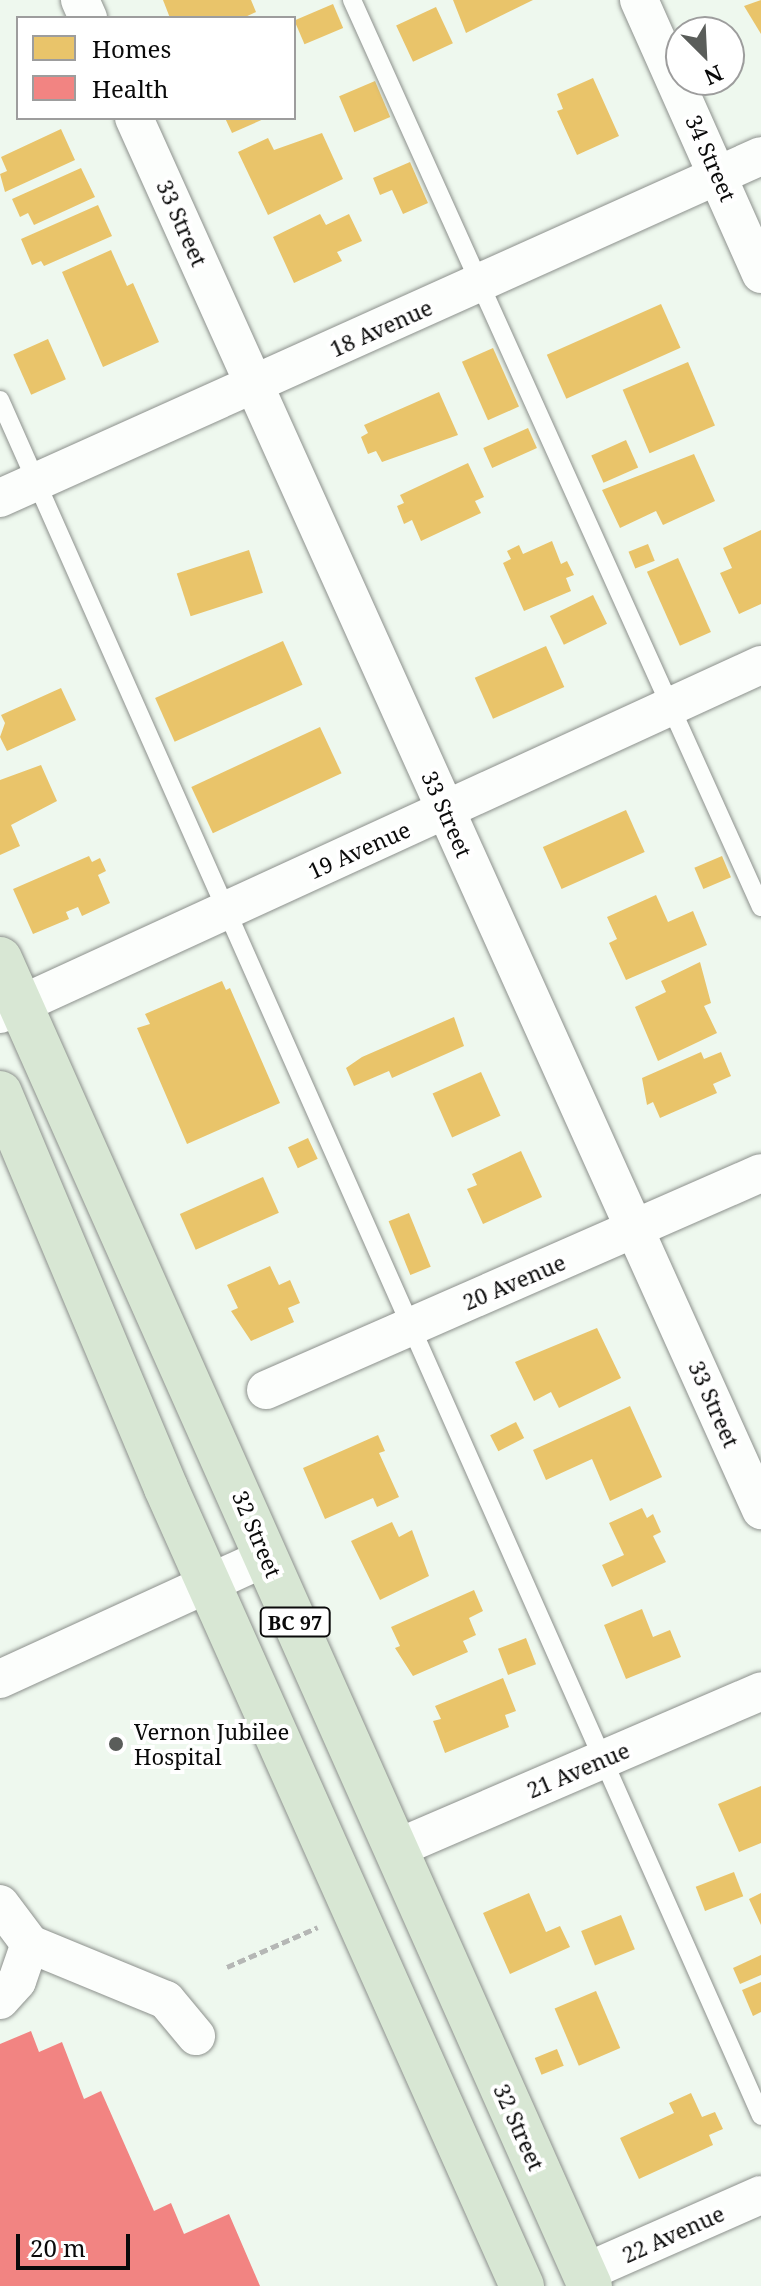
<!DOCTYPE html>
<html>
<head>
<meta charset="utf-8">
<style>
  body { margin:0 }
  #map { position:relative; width:761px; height:2286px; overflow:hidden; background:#eef8ee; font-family:"Noto Serif",serif }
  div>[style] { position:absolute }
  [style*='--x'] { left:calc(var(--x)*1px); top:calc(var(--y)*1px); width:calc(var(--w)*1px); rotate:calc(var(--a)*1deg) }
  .homes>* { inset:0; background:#e9c46a; transform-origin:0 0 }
  .health>* { inset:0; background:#f28482 }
  .path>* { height:5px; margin-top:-2.5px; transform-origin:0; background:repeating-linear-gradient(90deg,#b5b7b5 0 8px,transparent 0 12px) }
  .roads { filter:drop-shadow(0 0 2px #8d918d) drop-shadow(0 0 2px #8d918d) }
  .lane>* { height:18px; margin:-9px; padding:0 9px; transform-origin:9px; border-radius:9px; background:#fcfefc }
  .street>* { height:38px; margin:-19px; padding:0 19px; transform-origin:19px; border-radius:19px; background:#fcfefc }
  .highway>* { height:44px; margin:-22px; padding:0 22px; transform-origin:22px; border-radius:22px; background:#d8e7d4 }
  .dots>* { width:22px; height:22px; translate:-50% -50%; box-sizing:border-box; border:4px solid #fff; border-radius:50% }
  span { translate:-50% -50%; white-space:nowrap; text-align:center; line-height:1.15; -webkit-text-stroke:8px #fff; paint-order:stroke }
  .shield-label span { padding:2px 6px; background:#fff; border:2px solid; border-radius:6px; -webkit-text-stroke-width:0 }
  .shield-label { font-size:20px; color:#0a0a0a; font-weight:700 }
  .street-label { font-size:22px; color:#0a0a0a }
  .poi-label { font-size:22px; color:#0a0a0a }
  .left { translate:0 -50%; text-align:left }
  .legend { position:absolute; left:16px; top:16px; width:280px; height:104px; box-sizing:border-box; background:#fff; border:2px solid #9d9d9d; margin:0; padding:10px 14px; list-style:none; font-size:24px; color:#0a0a0a }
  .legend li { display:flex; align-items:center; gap:16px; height:40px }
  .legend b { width:40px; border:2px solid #9d9d9d }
  .north { position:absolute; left:665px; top:16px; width:80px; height:80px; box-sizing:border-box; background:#fff; border:2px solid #9d9d9d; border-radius:50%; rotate:156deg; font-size:22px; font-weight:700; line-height:32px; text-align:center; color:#0a0a0a }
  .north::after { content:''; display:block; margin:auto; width:28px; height:36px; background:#5a5d5a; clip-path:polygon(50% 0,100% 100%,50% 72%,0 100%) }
  .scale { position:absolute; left:16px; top:2234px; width:114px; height:36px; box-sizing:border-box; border:4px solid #0a0a0a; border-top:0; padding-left:10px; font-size:24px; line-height:28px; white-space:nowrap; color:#0a0a0a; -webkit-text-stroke:6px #fff; paint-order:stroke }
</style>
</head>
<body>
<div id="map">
  <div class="homes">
    <i style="clip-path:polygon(163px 0,251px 0,256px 12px,243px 18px,170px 18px)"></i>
    <i style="clip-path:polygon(453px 0,533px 0,466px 33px)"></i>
    <i style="clip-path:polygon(761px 0,761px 34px,744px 6px)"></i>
    <i style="left:333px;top:4px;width:26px;height:42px;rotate:67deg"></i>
    <i style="left:436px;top:7px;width:40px;height:44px;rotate:65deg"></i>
    <i style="clip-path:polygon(593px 78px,619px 136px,577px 155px,557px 111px,563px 109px,557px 94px)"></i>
    <i style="left:375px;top:81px;width:39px;height:39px;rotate:67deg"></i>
    <i style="clip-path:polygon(225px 118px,266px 118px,232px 133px)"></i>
    <i style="clip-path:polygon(61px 129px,75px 160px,5px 192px,0 174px,7px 171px,1px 157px)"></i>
    <i style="clip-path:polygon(322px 133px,343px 179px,268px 215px,238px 152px,268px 138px,274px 150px)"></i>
    <i style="clip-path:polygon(410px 162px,428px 203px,403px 214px,392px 190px,380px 195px,373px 178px)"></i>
    <i style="clip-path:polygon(81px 168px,95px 197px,34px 225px,28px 213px,20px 217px,12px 199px)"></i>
    <i style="clip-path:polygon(98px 205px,112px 236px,44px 266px,41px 261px,32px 265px,21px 239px)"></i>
    <i style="clip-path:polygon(320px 214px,326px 225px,349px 214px,362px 241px,337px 252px,342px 261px,294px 283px,273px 237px)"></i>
    <i style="clip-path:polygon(111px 250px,127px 286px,133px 283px,159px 342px,103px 367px,62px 272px)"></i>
    <i style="left:661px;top:304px;width:48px;height:125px;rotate:66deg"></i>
    <i style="left:48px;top:339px;width:44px;height:38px;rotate:66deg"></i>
    <i style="left:493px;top:348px;width:64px;height:34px;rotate:66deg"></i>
    <i style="left:688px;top:362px;width:69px;height:71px;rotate:67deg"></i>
    <i style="clip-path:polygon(439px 392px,458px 435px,382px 462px,376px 451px,368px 454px,361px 437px,368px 433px,364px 425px)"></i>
    <i style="left:528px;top:428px;width:22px;height:49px;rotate:66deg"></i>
    <i style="left:626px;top:440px;width:30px;height:38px;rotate:66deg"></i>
    <i style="clip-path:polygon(694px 454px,715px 501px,663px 525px,656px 511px,620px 528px,602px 490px)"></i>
    <i style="clip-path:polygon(468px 463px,484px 497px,475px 501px,481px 513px,421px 541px,412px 520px,404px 524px,397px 506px,404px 503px,400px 495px)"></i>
    <i style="clip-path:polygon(761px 530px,761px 604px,739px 614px,720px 573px,732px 568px,723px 548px)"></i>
    <i style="clip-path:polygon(552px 541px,561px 564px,567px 561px,574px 575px,566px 578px,571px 591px,524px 611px,503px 563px,511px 559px,507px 551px,519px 545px,523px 554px)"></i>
    <i style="left:648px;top:544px;width:18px;height:21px;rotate:68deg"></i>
    <i style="left:249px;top:550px;width:45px;height:76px;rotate:72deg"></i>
    <i style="left:678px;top:558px;width:81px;height:34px;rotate:66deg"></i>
    <i style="left:593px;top:595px;width:32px;height:48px;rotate:64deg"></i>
    <i style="left:283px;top:641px;width:48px;height:140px;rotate:66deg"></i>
    <i style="left:546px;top:646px;width:45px;height:78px;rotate:66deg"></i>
    <i style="clip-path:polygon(61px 688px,76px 720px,7px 751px,0 737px,5px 723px,1px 715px)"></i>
    <i style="left:320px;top:727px;width:51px;height:142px;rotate:65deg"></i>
    <i style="clip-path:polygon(41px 765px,57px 801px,11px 825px,20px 846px,0 855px,0 780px)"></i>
    <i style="left:626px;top:810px;width:46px;height:91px;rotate:66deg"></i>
    <i style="clip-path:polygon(89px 856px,92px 862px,100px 858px,106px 871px,98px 875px,110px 903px,82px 916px,78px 907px,66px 912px,69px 919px,33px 934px,13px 889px)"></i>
    <i style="left:722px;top:856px;width:23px;height:30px;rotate:67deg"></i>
    <i style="clip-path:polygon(656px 895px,668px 922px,693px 911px,707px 945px,626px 980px,609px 943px,617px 939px,607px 917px)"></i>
    <i style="clip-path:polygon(700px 962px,711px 1003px,704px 1006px,717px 1033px,658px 1061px,635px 1007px,666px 992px,661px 981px)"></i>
    <i style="clip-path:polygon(222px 981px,226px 990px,230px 988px,280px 1103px,187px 1144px,137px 1028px,150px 1024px,145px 1014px)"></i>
    <i style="clip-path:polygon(454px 1017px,464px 1046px,392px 1078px,389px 1071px,354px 1086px,346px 1068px,362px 1057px)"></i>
    <i style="clip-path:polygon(701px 1052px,704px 1059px,721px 1052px,731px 1076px,713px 1084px,717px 1093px,660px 1118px,653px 1102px,647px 1105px,642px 1078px)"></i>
    <i style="left:481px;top:1072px;width:48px;height:53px;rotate:66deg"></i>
    <i style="left:308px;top:1138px;width:23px;height:22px;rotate:65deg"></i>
    <i style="clip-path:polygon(521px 1151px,542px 1197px,483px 1224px,467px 1189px,477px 1185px,472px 1174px)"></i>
    <i style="left:263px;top:1177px;width:39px;height:91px;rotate:66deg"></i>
    <i style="left:409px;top:1213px;width:58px;height:22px;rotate:68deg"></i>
    <i style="clip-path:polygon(270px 1266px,279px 1285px,290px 1280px,300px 1303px,288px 1308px,294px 1322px,251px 1341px,231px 1311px,238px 1308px,227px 1285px)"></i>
    <i style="clip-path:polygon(597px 1328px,621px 1378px,559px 1408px,551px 1392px,534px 1401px,515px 1362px)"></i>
    <i style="clip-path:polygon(630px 1406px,662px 1477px,610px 1501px,592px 1459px,546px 1480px,533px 1450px)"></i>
    <i style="left:516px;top:1422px;width:18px;height:29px;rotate:63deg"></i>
    <i style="clip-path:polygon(378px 1435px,385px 1451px,379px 1453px,399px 1497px,377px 1507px,373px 1498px,325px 1519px,303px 1468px)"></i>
    <i style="clip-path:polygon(642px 1508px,647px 1518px,653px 1514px,661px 1532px,653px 1536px,666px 1562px,612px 1587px,602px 1565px,624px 1555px,609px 1523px)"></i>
    <i style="clip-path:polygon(392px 1522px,399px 1537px,412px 1530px,429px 1576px,380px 1600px,351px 1541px)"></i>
    <i style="clip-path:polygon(474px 1590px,483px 1611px,469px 1618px,476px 1635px,463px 1641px,468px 1652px,413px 1676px,395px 1648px,400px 1646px,391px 1627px)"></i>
    <i style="clip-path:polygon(642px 1609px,653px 1637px,670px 1630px,681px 1657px,626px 1679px,604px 1625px)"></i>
    <i style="left:526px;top:1638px;width:28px;height:30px;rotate:69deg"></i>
    <i style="clip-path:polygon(503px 1678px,516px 1711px,505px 1715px,509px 1727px,445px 1753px,433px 1721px,441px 1719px,435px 1706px)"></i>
    <i style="clip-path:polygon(761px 1786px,761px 1843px,739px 1852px,718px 1804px)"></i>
    <i style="left:734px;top:1872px;width:26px;height:41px;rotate:69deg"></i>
    <i style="clip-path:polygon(529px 1893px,546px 1932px,560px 1926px,570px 1947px,510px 1974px,483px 1913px)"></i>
    <i style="clip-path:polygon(761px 1893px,761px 1925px,749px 1899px)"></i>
    <i style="left:621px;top:1915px;width:37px;height:43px;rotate:68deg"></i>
    <i style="clip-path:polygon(761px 1955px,761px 1975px,740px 1984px,733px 1968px)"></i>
    <i style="clip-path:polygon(761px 1982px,761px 2012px,753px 2016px,742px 1990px)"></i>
    <i style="left:596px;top:1991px;width:62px;height:45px;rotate:67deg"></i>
    <i style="left:557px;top:2049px;width:18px;height:24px;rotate:68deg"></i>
    <i style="clip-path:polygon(691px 2093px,702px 2117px,715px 2112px,723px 2129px,709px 2135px,713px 2145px,639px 2179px,620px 2138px,674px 2113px,669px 2103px)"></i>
  </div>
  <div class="health">
    <i style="clip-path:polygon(31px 2031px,39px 2052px,62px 2042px,84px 2099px,101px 2091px,154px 2211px,171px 2203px,184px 2234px,229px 2214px,260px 2286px,0 2286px,0 2044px)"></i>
  </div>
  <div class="path">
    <i style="--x:227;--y:1967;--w:99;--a:-23.7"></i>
  </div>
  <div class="roads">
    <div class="lane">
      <i style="--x:352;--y:0;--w:995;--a:65.73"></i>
      <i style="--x:0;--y:400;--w:1877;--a:66.08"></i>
    </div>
    <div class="street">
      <i style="--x:80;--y:0;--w:20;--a:66"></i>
      <i style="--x:639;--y:0;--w:300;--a:66"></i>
      <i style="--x:134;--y:118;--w:1527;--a:65.75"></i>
      <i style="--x:0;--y:498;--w:834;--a:-24.2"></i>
      <i style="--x:0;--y:1014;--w:837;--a:-24.64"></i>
      <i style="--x:266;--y:1390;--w:540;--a:-23.67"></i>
      <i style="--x:0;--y:1679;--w:293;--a:-24.6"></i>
      <i style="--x:395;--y:1849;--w:399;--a:-23.3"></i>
      <i style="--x:0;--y:1904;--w:50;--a:53.1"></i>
      <i style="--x:30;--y:1944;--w:147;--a:22.4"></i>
      <i style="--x:166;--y:2000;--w:47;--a:50.2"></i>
      <i style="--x:0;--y:2000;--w:25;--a:-48"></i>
      <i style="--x:17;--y:1981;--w:39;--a:-71"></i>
      <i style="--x:584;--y:2273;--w:193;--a:-23.8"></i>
    </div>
    <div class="highway">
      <i style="--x:0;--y:959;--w:1452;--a:66.03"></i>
      <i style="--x:0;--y:1093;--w:428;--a:67.2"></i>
      <i style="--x:166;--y:1488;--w:874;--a:65.96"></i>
    </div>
  </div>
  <div class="dots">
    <i style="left:116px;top:1744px;background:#5a5d5a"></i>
  </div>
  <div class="shield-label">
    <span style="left:295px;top:1622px">BC 97</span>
  </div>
  <div class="street-label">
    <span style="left:711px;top:158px;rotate:66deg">34 Street</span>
    <span style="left:182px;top:223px;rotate:66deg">33 Street</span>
    <span style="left:381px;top:328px;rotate:-24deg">18 Avenue</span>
    <span style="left:447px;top:814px;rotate:66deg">33 Street</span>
    <span style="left:359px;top:850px;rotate:-24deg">19 Avenue</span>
    <span style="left:514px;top:1282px;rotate:-23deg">20 Avenue</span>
    <span style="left:714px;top:1404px;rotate:66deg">33 Street</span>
    <span style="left:257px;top:1534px;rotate:67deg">32 Street</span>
    <span style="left:578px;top:1770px;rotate:-23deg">21 Avenue</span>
    <span style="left:519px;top:2127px;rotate:66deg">32 Street</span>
    <span style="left:673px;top:2234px;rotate:-24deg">22 Avenue</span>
  </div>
  <div class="poi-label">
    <span class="left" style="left:134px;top:1744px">Vernon Jubilee<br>Hospital</span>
  </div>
  <ul class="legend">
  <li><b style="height:22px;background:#e9c46a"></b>Homes</li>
  <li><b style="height:22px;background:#f28482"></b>Health</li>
  </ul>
  <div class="north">N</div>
  <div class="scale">20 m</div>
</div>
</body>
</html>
